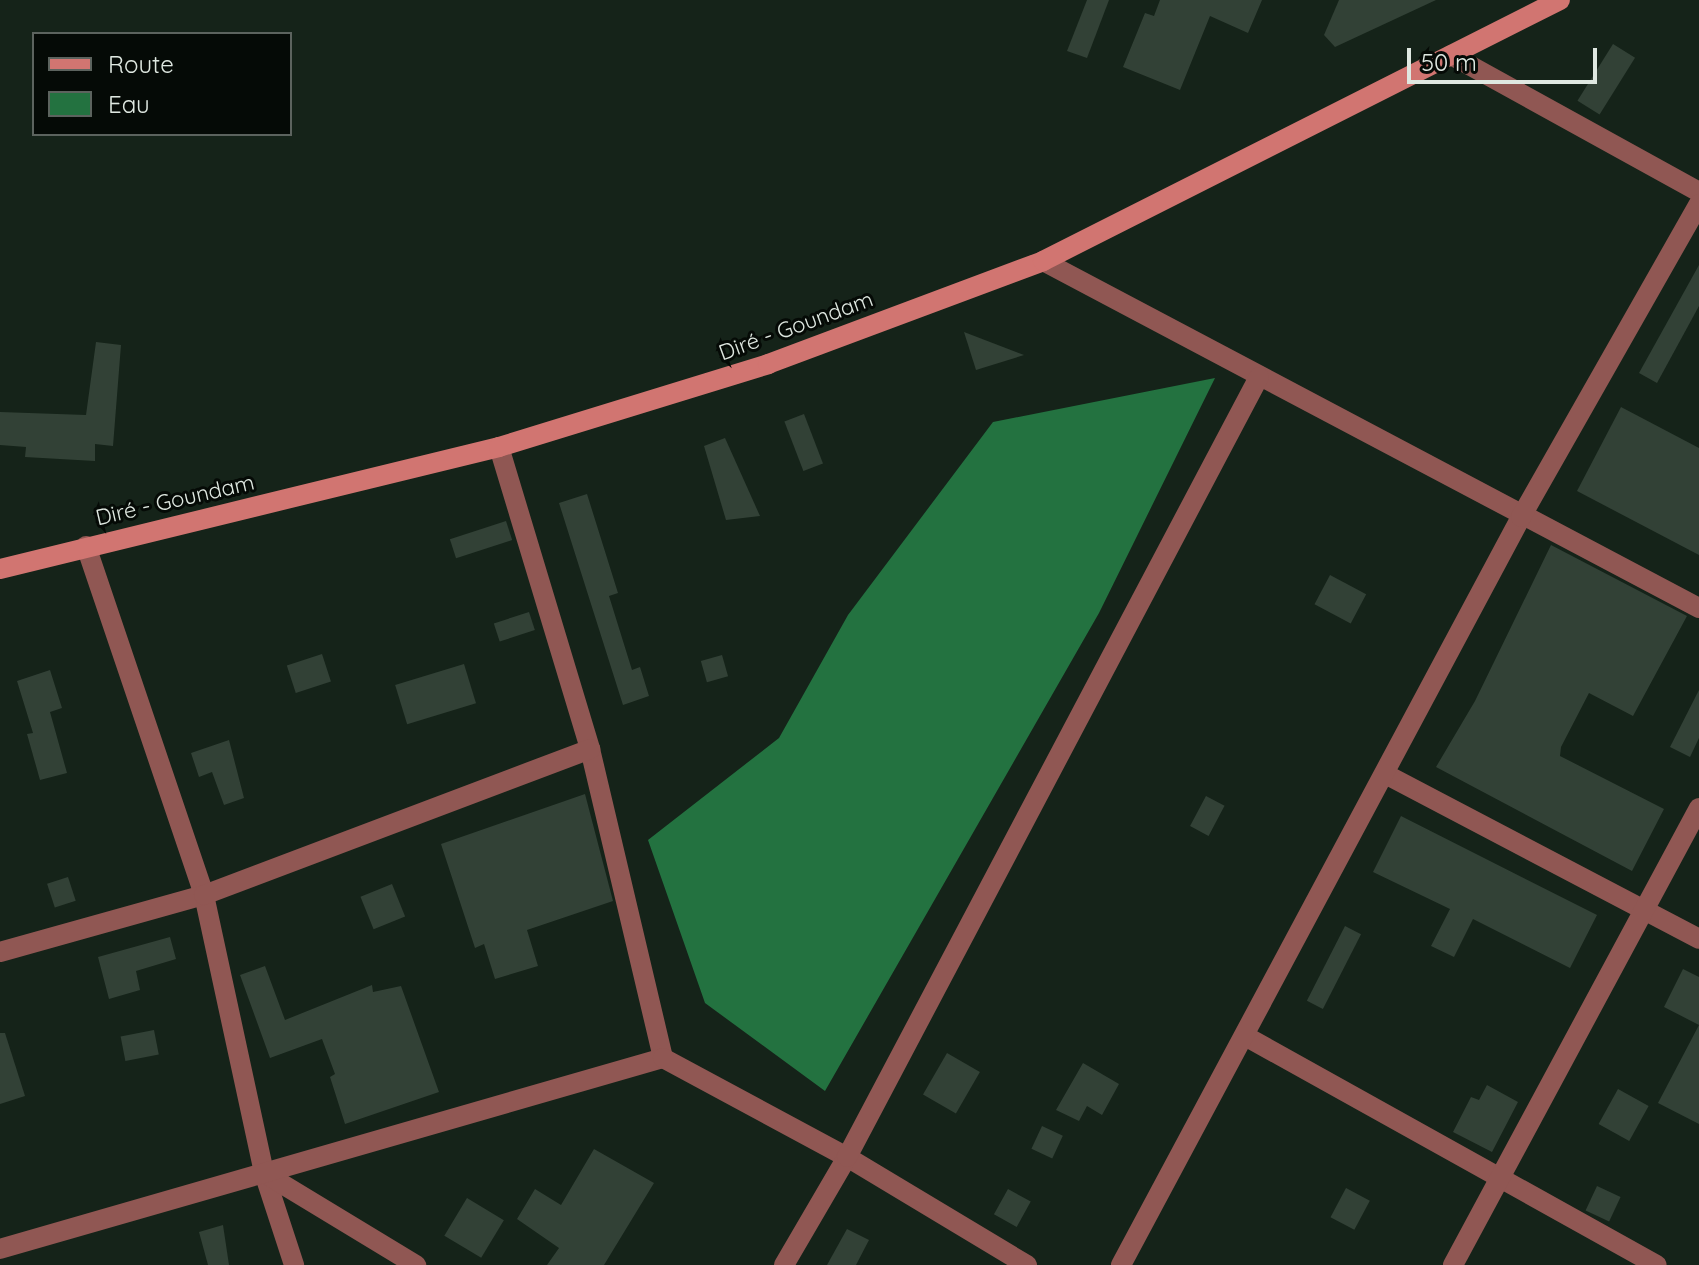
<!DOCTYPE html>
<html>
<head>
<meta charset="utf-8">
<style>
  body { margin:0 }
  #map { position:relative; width:1699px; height:1265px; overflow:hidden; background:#152319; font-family:Quicksand,sans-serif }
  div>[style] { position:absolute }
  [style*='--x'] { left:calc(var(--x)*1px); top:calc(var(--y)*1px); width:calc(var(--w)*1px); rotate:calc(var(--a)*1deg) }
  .water>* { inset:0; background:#237240 }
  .building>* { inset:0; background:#324136; transform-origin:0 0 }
  .street>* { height:20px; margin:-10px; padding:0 10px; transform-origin:10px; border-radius:10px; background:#905753 }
  .secondary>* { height:20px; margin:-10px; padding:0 10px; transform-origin:10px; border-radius:10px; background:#d17571 }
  span { translate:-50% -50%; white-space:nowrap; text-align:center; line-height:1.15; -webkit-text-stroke:6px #050a06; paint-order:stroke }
  .street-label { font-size:22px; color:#dfe8e1 }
  .legend { position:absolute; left:32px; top:32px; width:260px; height:104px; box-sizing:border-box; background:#050a06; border:2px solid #5c635e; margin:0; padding:10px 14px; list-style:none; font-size:24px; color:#dfe8e1 }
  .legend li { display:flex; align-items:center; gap:16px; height:40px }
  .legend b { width:40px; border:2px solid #5c635e }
  .scale { position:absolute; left:1407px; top:48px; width:190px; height:36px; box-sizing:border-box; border:4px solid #dfe8e1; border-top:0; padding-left:10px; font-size:24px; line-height:28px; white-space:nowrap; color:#dfe8e1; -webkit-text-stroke:6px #050a06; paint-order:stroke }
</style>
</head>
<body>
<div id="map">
  <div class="water">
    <i style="clip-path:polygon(1215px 378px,1099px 613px,825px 1091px,705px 1003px,648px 840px,779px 738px,848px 615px,993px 422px)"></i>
  </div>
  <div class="building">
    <i style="clip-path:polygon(1087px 0,1109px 0,1087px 58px,1067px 51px)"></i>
    <i style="clip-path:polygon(1160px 0,1262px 0,1248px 33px,1210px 16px,1180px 90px,1123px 67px,1145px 13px,1154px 16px)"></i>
    <i style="clip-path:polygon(1339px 0,1436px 0,1335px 47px,1324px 35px)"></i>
    <i style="left:1613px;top:44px;width:26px;height:67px;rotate:32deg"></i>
    <i style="clip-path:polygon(1699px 265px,1699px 306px,1657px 383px,1639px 373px)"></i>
    <i style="clip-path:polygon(964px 332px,1024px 355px,976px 370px)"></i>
    <i style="clip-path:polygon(96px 342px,121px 345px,113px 446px,95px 444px,95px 461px,25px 457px,26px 447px,0 445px,0 412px,86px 415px)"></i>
    <i style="clip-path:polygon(1621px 407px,1699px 448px,1699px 555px,1577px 491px)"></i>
    <i style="left:804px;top:414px;width:53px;height:21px;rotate:69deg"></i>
    <i style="clip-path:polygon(725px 438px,760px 516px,726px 520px,704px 446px)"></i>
    <i style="clip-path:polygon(587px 494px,618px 593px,609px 596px,632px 670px,640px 667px,649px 696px,623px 705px,559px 503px)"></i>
    <i style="left:506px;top:521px;width:20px;height:59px;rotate:72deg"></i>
    <i style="clip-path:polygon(1551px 545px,1687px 616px,1633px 716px,1589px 693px,1561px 747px,1560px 756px,1664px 809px,1632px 871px,1436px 767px,1475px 701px)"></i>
    <i style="left:1330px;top:575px;width:41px;height:33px;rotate:28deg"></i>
    <i style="left:529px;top:612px;width:19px;height:37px;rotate:72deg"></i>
    <i style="left:322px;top:654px;width:29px;height:37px;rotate:72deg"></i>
    <i style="left:722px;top:655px;width:22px;height:22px;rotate:74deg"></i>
    <i style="left:464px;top:664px;width:41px;height:72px;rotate:73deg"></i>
    <i style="clip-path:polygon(50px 670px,62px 708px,50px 712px,67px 773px,40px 780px,27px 734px,33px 733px,17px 681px)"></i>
    <i style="clip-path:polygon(1699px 690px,1699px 738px,1690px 757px,1670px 747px)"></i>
    <i style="clip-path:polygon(229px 740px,244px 798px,224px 805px,212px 772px,199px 777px,191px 753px)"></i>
    <i style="clip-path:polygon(585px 794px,613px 901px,527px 930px,538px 966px,495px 979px,484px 944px,475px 948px,441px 844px)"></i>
    <i style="left:1206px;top:796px;width:21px;height:34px;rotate:28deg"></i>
    <i style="clip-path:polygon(1401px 816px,1597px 915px,1570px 968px,1473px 919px,1454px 957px,1431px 946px,1450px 909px,1373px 872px)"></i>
    <i style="left:68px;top:877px;width:25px;height:22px;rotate:72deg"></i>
    <i style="left:392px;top:884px;width:35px;height:34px;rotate:68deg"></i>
    <i style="left:1345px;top:926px;width:18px;height:84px;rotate:27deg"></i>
    <i style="clip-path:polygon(170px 937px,176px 959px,136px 971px,140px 990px,109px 999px,98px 957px)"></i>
    <i style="clip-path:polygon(265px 966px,285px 1020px,372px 985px,373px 992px,401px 986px,439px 1092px,345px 1124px,330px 1077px,335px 1074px,322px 1039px,270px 1058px,240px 975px)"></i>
    <i style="clip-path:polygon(1683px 969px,1699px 977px,1699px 1025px,1664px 1007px)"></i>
    <i style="clip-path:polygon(1699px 1025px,1699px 1124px,1658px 1103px)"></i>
    <i style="left:154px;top:1030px;width:25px;height:34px;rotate:79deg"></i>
    <i style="clip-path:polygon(0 1033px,5px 1033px,25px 1096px,0 1104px)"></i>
    <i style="left:947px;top:1053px;width:38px;height:48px;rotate:30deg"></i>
    <i style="clip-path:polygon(1083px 1063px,1119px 1084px,1102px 1115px,1087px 1106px,1079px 1121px,1056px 1110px)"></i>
    <i style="clip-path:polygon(1487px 1085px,1518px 1102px,1492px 1152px,1453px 1132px,1471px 1097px,1479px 1100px)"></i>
    <i style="left:1618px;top:1089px;width:35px;height:40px;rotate:29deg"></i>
    <i style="left:1042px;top:1126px;width:23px;height:25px;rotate:25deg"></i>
    <i style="clip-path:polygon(594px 1149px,654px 1183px,604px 1265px,547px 1265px,559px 1248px,517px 1219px,535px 1189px,561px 1205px)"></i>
    <i style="left:1597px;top:1186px;width:26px;height:27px;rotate:25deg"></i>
    <i style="left:1346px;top:1188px;width:27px;height:33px;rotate:28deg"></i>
    <i style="left:1008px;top:1189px;width:26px;height:29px;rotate:29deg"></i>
    <i style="left:467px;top:1198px;width:43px;height:44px;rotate:31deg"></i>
    <i style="clip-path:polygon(223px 1225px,229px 1265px,208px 1265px,199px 1232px)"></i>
    <i style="clip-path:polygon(847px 1229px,869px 1240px,856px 1265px,827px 1265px)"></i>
  </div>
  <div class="street">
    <i style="--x:1451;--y:55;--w:283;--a:28.9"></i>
    <i style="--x:1043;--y:261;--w:742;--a:27.88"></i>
    <i style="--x:499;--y:447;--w:315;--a:73.2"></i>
    <i style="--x:590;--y:749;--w:318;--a:76.7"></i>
    <i style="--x:86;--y:546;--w:368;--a:71.3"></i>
    <i style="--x:204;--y:895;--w:284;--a:77.8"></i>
    <i style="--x:264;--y:1173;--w:97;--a:71.9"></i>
    <i style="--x:1387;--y:775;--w:352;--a:27.7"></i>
    <i style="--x:0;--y:952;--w:212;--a:-15.6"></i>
    <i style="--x:204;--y:895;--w:413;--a:-20.7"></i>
    <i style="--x:1245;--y:1036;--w:471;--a:29.1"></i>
    <i style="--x:264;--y:1173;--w:178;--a:31.2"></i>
    <i style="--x:0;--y:1249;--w:690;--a:-16.07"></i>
    <i style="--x:663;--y:1058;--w:209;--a:28.3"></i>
    <i style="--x:847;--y:1157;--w:210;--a:31"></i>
    <i style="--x:784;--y:1265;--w:125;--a:-59.7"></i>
    <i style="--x:847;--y:1157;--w:882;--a:-62.16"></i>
    <i style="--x:1121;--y:1265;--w:848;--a:-61.86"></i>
    <i style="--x:1521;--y:517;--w:360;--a:-60.4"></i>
    <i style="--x:1453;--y:1265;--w:519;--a:-61.71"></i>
  </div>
  <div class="secondary">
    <i style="--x:0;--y:569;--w:514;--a:-13.74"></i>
    <i style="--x:499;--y:447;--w:282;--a:-17.1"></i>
    <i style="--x:768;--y:364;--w:294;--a:-20.5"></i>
    <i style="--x:1043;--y:261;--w:579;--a:-26.79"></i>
  </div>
  <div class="street-label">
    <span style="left:796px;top:326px;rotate:-20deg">Diré - Goundam</span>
    <span style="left:175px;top:500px;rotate:-13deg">Diré - Goundam</span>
  </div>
  <ul class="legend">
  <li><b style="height:10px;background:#d17571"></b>Route</li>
  <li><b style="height:22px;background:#237240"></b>Eau</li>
  </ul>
  <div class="scale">50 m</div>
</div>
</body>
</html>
